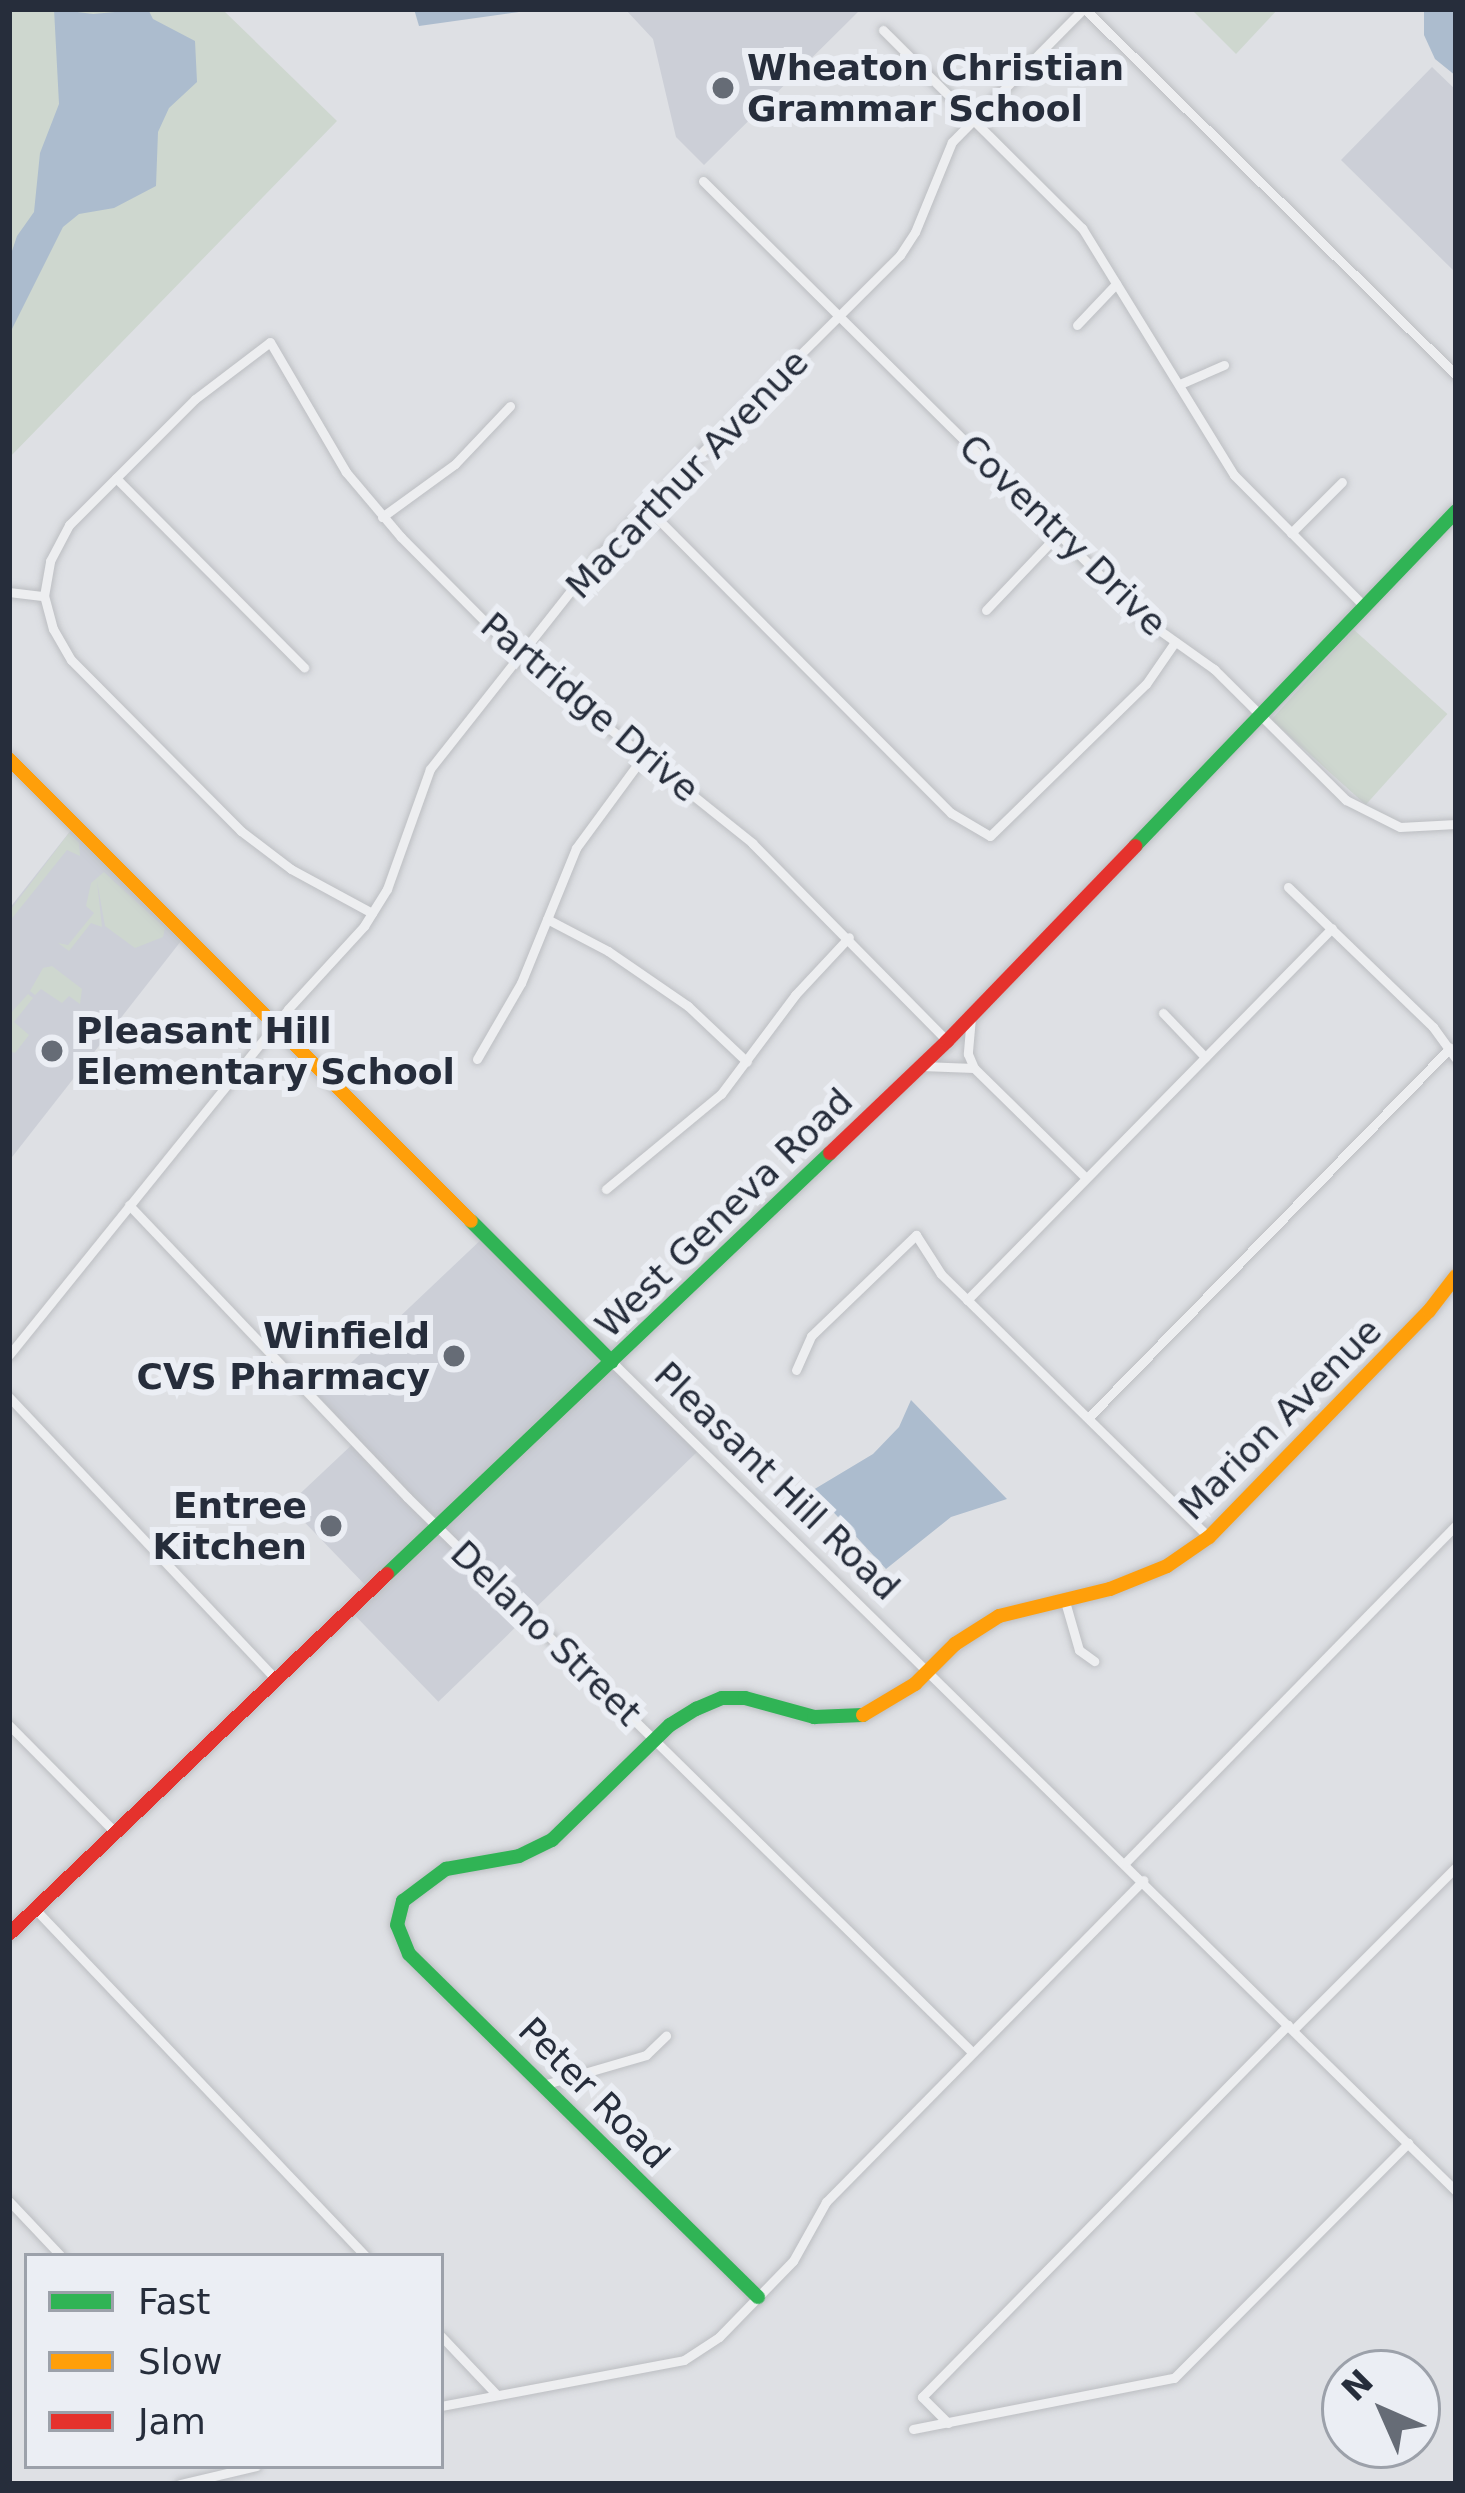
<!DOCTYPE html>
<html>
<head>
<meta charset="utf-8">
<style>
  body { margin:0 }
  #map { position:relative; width:1465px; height:2493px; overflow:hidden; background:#dee0e4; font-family:"DejaVu Sans",sans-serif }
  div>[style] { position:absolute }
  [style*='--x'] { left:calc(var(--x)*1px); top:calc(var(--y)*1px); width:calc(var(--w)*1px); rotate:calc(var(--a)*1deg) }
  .built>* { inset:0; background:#cccfd7; transform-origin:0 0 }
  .green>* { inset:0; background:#ced7cf; transform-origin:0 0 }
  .water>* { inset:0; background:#acbcce }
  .roads { filter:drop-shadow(0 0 3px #bcbec2) drop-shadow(0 0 3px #bcbec2) }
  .street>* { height:9px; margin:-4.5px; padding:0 4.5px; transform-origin:4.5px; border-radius:4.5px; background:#edeef0 }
  .fast>* { height:14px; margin:-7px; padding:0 7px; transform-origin:7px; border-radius:7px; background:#30b455 }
  .slow>* { height:14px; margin:-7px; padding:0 7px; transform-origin:7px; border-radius:7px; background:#ff9f0a }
  .jam>* { height:14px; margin:-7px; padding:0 7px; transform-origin:7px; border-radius:7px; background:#e5322d }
  .dots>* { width:33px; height:33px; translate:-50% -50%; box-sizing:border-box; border:6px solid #ebeef4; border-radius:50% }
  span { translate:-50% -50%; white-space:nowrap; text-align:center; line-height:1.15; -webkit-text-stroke:12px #ebeef4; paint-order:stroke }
  .poi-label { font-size:36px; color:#262d3b; font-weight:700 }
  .left { translate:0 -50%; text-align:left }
  .right { translate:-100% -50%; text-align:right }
  .street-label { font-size:36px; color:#262d3b }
  .frame { position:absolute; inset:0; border:12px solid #262d3b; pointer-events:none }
  .legend { position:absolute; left:24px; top:2253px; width:420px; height:216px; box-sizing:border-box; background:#ebeef4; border:3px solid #9ca1aa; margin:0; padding:15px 21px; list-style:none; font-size:36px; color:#262d3b }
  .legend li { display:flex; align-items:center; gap:24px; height:60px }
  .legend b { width:60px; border:3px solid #9ca1aa }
  .north { position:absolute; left:1321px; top:2349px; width:120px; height:120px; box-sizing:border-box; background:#ebeef4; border:3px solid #9ca1aa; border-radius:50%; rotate:315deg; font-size:33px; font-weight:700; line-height:48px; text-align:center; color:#262d3b }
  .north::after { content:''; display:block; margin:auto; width:42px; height:54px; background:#666c76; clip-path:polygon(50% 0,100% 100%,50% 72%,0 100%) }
</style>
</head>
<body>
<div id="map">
  <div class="built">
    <i style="clip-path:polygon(625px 9px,861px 9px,704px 165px,676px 137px,653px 39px)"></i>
    <i style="clip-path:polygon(1432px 67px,1456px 90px,1456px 273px,1341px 160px)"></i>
    <i style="clip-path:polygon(71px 830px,181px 941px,9px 1161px,9px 909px)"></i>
    <i style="clip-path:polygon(486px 1235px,606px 1361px,368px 1588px,288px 1505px,358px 1439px,317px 1395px)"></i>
    <i style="left:614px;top:1364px;width:121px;height:361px;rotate:46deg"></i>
  </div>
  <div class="green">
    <i style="clip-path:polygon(9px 9px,222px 9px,337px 121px,9px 458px)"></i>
    <i style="clip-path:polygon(1191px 9px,1278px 9px,1236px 54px)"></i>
    <i style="left:1353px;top:629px;width:127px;height:122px;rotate:42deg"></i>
    <i style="clip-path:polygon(69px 833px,79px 843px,80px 856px,67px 850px,9px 922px,9px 912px)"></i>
    <i style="clip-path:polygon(104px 872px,165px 928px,163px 937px,135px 948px,105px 926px,97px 881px,102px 927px,91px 923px,69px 951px,58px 943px,68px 945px,94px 913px,86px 906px,91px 883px)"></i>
    <i style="clip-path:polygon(52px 966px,82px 989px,80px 1004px,69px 996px,62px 1003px,41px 989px,35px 995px,30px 991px,43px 968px)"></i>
    <i style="clip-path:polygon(28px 994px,33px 998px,14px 1022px,29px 1035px,15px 1053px,9px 1051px,9px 1015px)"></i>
  </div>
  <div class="water">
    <i style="clip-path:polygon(54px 9px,93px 14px,148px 9px,153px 19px,195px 41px,197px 82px,169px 108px,158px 132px,156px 186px,114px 208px,79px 214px,63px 227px,9px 335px,9px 260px,17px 236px,34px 212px,40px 153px,59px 104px)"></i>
    <i style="clip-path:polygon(414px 9px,541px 9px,419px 26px)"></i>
    <i style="clip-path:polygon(1424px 9px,1456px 9px,1456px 76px,1435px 59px,1424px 35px)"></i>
    <i style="clip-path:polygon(911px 1400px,1007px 1499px,951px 1517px,886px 1569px,813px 1490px,873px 1454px,899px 1427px)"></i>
  </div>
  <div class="roads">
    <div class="street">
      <i style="--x:1085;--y:9;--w:521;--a:44.61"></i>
      <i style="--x:883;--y:30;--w:281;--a:44.9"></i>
      <i style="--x:1082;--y:228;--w:290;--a:58.4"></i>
      <i style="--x:1234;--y:475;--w:186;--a:45.2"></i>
      <i style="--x:703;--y:181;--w:623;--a:44.8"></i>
      <i style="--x:1145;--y:620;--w:85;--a:35.4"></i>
      <i style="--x:1214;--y:669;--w:186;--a:44.8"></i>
      <i style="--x:1346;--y:800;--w:60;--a:26.6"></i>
      <i style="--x:1400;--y:827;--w:56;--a:-3.1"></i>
      <i style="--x:1077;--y:325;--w:57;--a:-46.4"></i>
      <i style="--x:1180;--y:384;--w:48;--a:-23.4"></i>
      <i style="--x:116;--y:478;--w:267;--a:45.2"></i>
      <i style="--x:648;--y:509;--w:429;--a:45.1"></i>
      <i style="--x:951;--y:813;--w:45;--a:30.5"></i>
      <i style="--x:990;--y:836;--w:218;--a:-44.3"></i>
      <i style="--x:1146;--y:684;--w:51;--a:-55.4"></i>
      <i style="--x:382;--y:517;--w:90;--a:-36"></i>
      <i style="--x:455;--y:464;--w:80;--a:-46.5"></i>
      <i style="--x:1291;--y:533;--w:72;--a:-45"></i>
      <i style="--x:9;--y:592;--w:35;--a:7"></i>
      <i style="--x:986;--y:610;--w:105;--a:-46.5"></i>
      <i style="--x:1288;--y:887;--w:202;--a:44"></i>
      <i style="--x:1433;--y:1027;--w:39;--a:54"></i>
      <i style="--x:372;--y:913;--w:92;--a:-151.5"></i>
      <i style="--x:291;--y:869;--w:63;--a:-142.8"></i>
      <i style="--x:241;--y:831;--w:241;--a:-134.8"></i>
      <i style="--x:71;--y:660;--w:36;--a:-120"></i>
      <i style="--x:53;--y:629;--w:34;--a:-105"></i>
      <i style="--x:44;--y:596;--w:36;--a:-80"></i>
      <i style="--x:50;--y:561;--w:41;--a:-62.2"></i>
      <i style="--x:69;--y:525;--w:178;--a:-45"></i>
      <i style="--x:195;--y:399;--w:94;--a:-37.2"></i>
      <i style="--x:270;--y:342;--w:151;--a:59.7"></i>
      <i style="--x:346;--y:472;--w:85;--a:49.8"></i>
      <i style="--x:401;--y:537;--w:168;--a:45.2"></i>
      <i style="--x:519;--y:656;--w:299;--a:38.7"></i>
      <i style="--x:752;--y:843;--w:278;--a:45.4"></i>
      <i style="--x:547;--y:919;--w:69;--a:27.7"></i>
      <i style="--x:608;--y:951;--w:97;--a:34.5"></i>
      <i style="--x:688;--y:1006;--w:81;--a:43.5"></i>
      <i style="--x:1163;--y:1013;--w:61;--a:46.3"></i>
      <i style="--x:971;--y:1017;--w:37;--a:95"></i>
      <i style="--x:968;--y:1054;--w:15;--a:67"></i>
      <i style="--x:974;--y:1068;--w:157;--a:44.5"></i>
      <i style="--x:477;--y:1059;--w:88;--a:-59.9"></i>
      <i style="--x:521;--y:983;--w:146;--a:-67.8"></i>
      <i style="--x:576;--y:848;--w:117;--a:-53.7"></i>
      <i style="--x:921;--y:1066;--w:53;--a:2.2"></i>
      <i style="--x:606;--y:1189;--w:149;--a:-39.6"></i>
      <i style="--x:721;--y:1094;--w:124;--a:-53.2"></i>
      <i style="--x:795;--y:995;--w:79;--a:-47"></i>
      <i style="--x:129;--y:1205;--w:403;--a:46.4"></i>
      <i style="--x:407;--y:1497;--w:792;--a:44.49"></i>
      <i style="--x:967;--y:1300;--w:521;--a:-45.54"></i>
      <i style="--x:9;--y:1355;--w:444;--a:-51.1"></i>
      <i style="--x:288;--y:1009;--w:113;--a:-47.5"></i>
      <i style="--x:364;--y:926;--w:44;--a:-58.1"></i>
      <i style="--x:387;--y:889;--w:127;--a:-70.3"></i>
      <i style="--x:430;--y:769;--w:271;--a:-51.7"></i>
      <i style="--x:598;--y:556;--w:426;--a:-44.9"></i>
      <i style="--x:900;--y:255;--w:27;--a:-57"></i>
      <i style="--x:915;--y:232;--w:97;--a:-67.7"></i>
      <i style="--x:952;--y:142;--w:187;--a:-45.4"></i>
      <i style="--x:612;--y:1362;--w:1183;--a:44.49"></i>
      <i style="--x:796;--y:1370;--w:37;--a:-66"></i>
      <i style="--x:811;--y:1336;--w:146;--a:-43.9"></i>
      <i style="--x:916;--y:1235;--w:46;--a:57.3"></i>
      <i style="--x:941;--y:1274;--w:375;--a:44.5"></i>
      <i style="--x:9;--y:1397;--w:390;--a:46.6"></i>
      <i style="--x:1088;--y:1418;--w:518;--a:-45.63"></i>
      <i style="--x:1064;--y:1598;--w:54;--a:73.9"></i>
      <i style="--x:1079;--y:1650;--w:19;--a:36"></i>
      <i style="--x:9;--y:1725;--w:152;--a:45.3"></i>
      <i style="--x:1125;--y:1863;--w:473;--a:-45.6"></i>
      <i style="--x:35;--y:1909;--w:479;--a:46.4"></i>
      <i style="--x:1293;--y:2030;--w:231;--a:-45"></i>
      <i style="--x:543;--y:2085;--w:107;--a:-16.2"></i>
      <i style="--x:646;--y:2055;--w:28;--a:-44"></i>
      <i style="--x:9;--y:2201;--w:76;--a:46.6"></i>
      <i style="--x:441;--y:2336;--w:81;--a:46.5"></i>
      <i style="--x:441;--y:2406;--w:247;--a:-10.7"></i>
      <i style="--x:684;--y:2360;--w:42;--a:-33.3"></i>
      <i style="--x:719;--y:2337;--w:106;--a:-45.8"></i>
      <i style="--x:793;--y:2261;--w:68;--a:-60.8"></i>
      <i style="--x:826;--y:2202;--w:452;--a:-45.4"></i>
      <i style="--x:948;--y:2423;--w:37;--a:-135"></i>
      <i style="--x:922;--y:2397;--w:522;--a:-45.47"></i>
      <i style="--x:913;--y:2429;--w:266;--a:-11.1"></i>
      <i style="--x:1174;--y:2378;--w:332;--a:-45.1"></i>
      <i style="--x:180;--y:2484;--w:78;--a:-13.3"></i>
    </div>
    <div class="fast">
      <i style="--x:1135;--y:846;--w:464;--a:-46.2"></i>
      <i style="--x:471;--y:1221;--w:199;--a:45"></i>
      <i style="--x:387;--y:1574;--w:611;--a:-43.54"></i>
      <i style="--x:758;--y:2297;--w:489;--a:-135.5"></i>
      <i style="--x:409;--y:1954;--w:31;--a:-112"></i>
      <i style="--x:397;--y:1925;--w:25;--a:-76"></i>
      <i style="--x:403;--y:1901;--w:54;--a:-36.7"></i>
      <i style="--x:446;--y:1869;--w:74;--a:-10.1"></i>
      <i style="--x:519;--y:1856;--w:37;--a:-26"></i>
      <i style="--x:552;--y:1840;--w:165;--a:-44.3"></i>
      <i style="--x:670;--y:1725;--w:31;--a:-32"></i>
      <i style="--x:696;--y:1709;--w:28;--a:-23"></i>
      <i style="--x:722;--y:1698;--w:23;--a:0"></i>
      <i style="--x:745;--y:1698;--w:72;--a:15.4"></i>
      <i style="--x:814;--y:1717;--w:49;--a:-2.3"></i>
    </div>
    <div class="slow">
      <i style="--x:9;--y:759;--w:653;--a:45"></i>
      <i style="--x:863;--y:1715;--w:61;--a:-30.8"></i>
      <i style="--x:915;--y:1684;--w:57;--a:-45"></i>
      <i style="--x:955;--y:1644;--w:52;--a:-32.5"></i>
      <i style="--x:999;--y:1616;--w:114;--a:-13.7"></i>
      <i style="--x:1110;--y:1589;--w:61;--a:-22"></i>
      <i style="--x:1167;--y:1566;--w:51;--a:-34.6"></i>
      <i style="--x:1209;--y:1537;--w:315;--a:-45.8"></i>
      <i style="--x:1429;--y:1311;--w:44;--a:-52.4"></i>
    </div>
    <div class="jam">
      <i style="--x:830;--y:1153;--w:162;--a:-43.7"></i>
      <i style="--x:947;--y:1041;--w:271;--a:-46"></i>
      <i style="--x:9;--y:1934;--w:522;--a:-43.6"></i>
    </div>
  </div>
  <div class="dots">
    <i style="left:723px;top:88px;background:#666c76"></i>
    <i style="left:52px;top:1051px;background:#666c76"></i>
    <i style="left:454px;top:1356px;background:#666c76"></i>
    <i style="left:331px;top:1526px;background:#666c76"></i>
  </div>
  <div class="poi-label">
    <span class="left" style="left:747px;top:88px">Wheaton Christian<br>Grammar School</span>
    <span class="left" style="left:76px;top:1051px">Pleasant Hill<br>Elementary School</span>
    <span class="right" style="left:430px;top:1356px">Winfield<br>CVS Pharmacy</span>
    <span class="right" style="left:307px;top:1526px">Entree<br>Kitchen</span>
  </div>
  <div class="street-label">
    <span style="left:687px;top:474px;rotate:-46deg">Macarthur Avenue</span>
    <span style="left:1063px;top:535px;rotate:44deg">Coventry Drive</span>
    <span style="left:590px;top:707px;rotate:40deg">Partridge Drive</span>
    <span style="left:724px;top:1213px;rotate:-44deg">West Geneva Road</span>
    <span style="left:1280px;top:1419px;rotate:-45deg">Marion Avenue</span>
    <span style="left:777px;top:1481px;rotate:44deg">Pleasant Hill Road</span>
    <span style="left:546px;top:1633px;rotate:44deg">Delano Street</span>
    <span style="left:594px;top:2093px;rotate:45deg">Peter Road</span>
  </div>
  <div class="frame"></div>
  <ul class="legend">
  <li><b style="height:15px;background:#30b455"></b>Fast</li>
  <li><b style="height:15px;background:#ff9f0a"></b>Slow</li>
  <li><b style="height:15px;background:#e5322d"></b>Jam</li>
  </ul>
  <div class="north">N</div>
</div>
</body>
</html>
